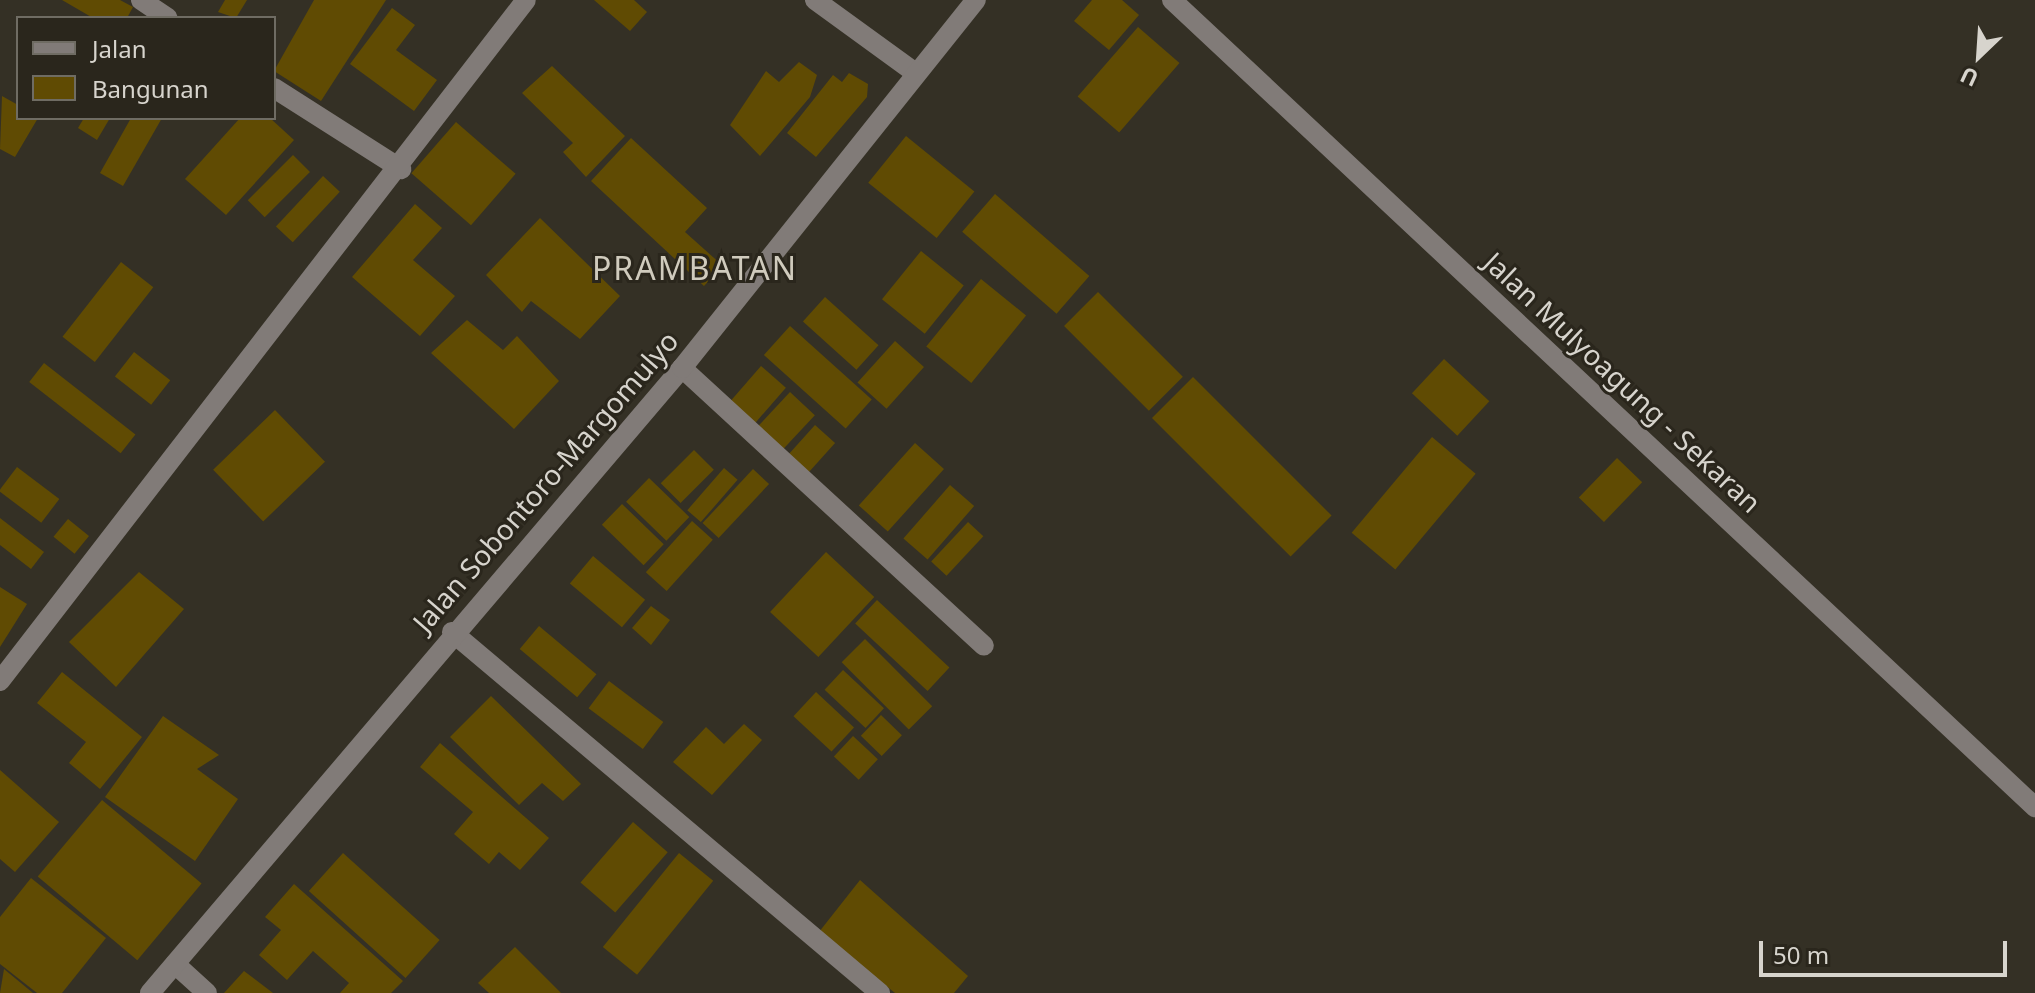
<!DOCTYPE html>
<html>
<head>
<meta charset="utf-8">
<style>
  body { margin:0 }
  #map { position:relative; width:2035px; height:993px; overflow:hidden; background:#343025; font-family:"Noto Sans",sans-serif }
  div>[style] { position:absolute }
  [style*='--x'] { left:calc(var(--x)*1px); top:calc(var(--y)*1px); width:calc(var(--w)*1px); rotate:calc(var(--a)*1deg) }
  .building>* { inset:0; background:#604b03; transform-origin:0 0 }
  .minor>* { height:20px; margin:-10px; padding:0 10px; transform-origin:10px; border-radius:10px; background:#817b78 }
  span { translate:-50% -50%; white-space:nowrap; text-align:center; line-height:1.15; -webkit-text-stroke:6px #2a261c; paint-order:stroke }
  .street-label { font-size:28px; color:#d7d4cd }
  .quarter-label { font-size:32px; color:#d0cbbd; letter-spacing:2px }
  .legend { position:absolute; left:16px; top:16px; width:260px; height:104px; box-sizing:border-box; background:#2a261c; border:2px solid #6f6c63; margin:0; padding:10px 14px; list-style:none; font-size:24px; color:#d7d4cd }
  .legend li { display:flex; align-items:center; gap:16px; height:40px }
  .legend b { width:40px; border:2px solid #6f6c63 }
  .north { position:absolute; left:1939px; top:16px; width:80px; height:80px; -webkit-text-stroke:6px #2a261c; paint-order:stroke; rotate:205deg; font-size:22px; font-weight:700; line-height:32px; text-align:center; color:#d7d4cd }
  .north::after { content:''; display:block; margin:auto; width:28px; height:36px; background:#d7d4cd; clip-path:polygon(50% 0,100% 100%,50% 72%,0 100%) }
  .scale { position:absolute; left:1759px; top:941px; width:248px; height:36px; box-sizing:border-box; border:4px solid #d7d4cd; border-top:0; padding-left:10px; font-size:24px; line-height:28px; white-space:nowrap; color:#d7d4cd; -webkit-text-stroke:6px #2a261c; paint-order:stroke }
</style>
</head>
<body>
<div id="map">
  <div class="building">
    <i style="clip-path:polygon(62px 0,120px 0,133px 7px,127px 18px,93px 18px)"></i>
    <i style="clip-path:polygon(225px 0,247px 0,236px 18px,218px 12px)"></i>
    <i style="clip-path:polygon(314px 0,386px 0,321px 101px,274px 71px)"></i>
    <i style="clip-path:polygon(594px 0,634px 0,647px 12px,630px 31px)"></i>
    <i style="clip-path:polygon(1092px 0,1122px 0,1139px 15px,1109px 50px,1074px 21px)"></i>
    <i style="clip-path:polygon(392px 8px,415px 25px,396px 50px,437px 80px,414px 111px,350px 64px)"></i>
    <i style="left:1138px;top:27px;width:55px;height:92px;rotate:41deg"></i>
    <i style="clip-path:polygon(799px 62px,817px 75px,810px 97px,760px 156px,730px 125px,766px 71px,779px 82px)"></i>
    <i style="clip-path:polygon(552px 66px,625px 136px,586px 177px,563px 152px,573px 143px,522px 93px)"></i>
    <i style="clip-path:polygon(849px 73px,868px 84px,867px 97px,816px 157px,787px 133px,833px 75px,842px 82px)"></i>
    <i style="clip-path:polygon(2px 96px,18px 105px,18px 118px,38px 118px,15px 157px,0 149px)"></i>
    <i style="clip-path:polygon(84px 118px,110px 118px,97px 140px,78px 128px)"></i>
    <i style="clip-path:polygon(131px 118px,162px 118px,123px 186px,100px 173px)"></i>
    <i style="clip-path:polygon(240px 118px,270px 118px,294px 140px,226px 215px,185px 179px)"></i>
    <i style="left:456px;top:122px;width:79px;height:68px;rotate:41deg"></i>
    <i style="left:906px;top:136px;width:88px;height:60px;rotate:39deg"></i>
    <i style="clip-path:polygon(631px 138px,707px 208px,685px 232px,723px 266px,704px 286px,591px 181px)"></i>
    <i style="left:293px;top:155px;width:24px;height:64px;rotate:45deg"></i>
    <i style="left:323px;top:176px;width:23px;height:69px;rotate:43deg"></i>
    <i style="left:995px;top:194px;width:125px;height:50px;rotate:41deg"></i>
    <i style="clip-path:polygon(415px 204px,442px 228px,413px 260px,455px 296px,420px 336px,352px 277px)"></i>
    <i style="clip-path:polygon(540px 218px,620px 296px,580px 339px,531px 301px,522px 312px,486px 275px)"></i>
    <i style="left:921px;top:251px;width:55px;height:62px;rotate:39deg"></i>
    <i style="left:121px;top:262px;width:41px;height:95px;rotate:38deg"></i>
    <i style="left:981px;top:279px;width:58px;height:87px;rotate:39deg"></i>
    <i style="left:1098px;top:292px;width:120px;height:48px;rotate:45deg"></i>
    <i style="left:825px;top:297px;width:72px;height:33px;rotate:42deg"></i>
    <i style="clip-path:polygon(467px 320px,503px 350px,517px 336px,559px 381px,514px 429px,431px 353px)"></i>
    <i style="left:790px;top:326px;width:110px;height:39px;rotate:42deg"></i>
    <i style="left:895px;top:341px;width:39px;height:56px;rotate:42deg"></i>
    <i style="left:134px;top:352px;width:46px;height:31px;rotate:38deg"></i>
    <i style="left:1444px;top:359px;width:62px;height:47px;rotate:43deg"></i>
    <i style="left:44px;top:363px;width:116px;height:24px;rotate:38deg"></i>
    <i style="left:761px;top:366px;width:33px;height:51px;rotate:41deg"></i>
    <i style="left:1193px;top:377px;width:196px;height:58px;rotate:45deg"></i>
    <i style="left:790px;top:392px;width:34px;height:48px;rotate:43deg"></i>
    <i style="left:275px;top:410px;width:72px;height:86px;rotate:46deg"></i>
    <i style="left:815px;top:425px;width:27px;height:42px;rotate:42deg"></i>
    <i style="left:1432px;top:437px;width:57px;height:125px;rotate:40deg"></i>
    <i style="left:915px;top:443px;width:39px;height:84px;rotate:42deg"></i>
    <i style="left:694px;top:450px;width:28px;height:47px;rotate:45deg"></i>
    <i style="left:1617px;top:458px;width:35px;height:55px;rotate:44deg"></i>
    <i style="left:17px;top:467px;width:53px;height:30px;rotate:37deg"></i>
    <i style="left:724px;top:468px;width:18px;height:56px;rotate:41deg"></i>
    <i style="left:753px;top:469px;width:22px;height:74px;rotate:43deg"></i>
    <i style="left:649px;top:478px;width:56px;height:33px;rotate:44deg"></i>
    <i style="left:950px;top:485px;width:32px;height:71px;rotate:41deg"></i>
    <i style="left:622px;top:504px;width:58px;height:29px;rotate:44deg"></i>
    <i style="clip-path:polygon(0 518px,44px 552px,31px 569px,0 545px)"></i>
    <i style="left:68px;top:519px;width:27px;height:23px;rotate:39deg"></i>
    <i style="left:692px;top:521px;width:28px;height:69px;rotate:42deg"></i>
    <i style="left:968px;top:522px;width:21px;height:54px;rotate:43deg"></i>
    <i style="left:826px;top:552px;width:66px;height:82px;rotate:43deg"></i>
    <i style="left:593px;top:556px;width:68px;height:36px;rotate:40deg"></i>
    <i style="clip-path:polygon(139px 572px,184px 609px,116px 687px,69px 642px)"></i>
    <i style="clip-path:polygon(0 587px,27px 604px,0 647px)"></i>
    <i style="left:877px;top:600px;width:99px;height:32px;rotate:43deg"></i>
    <i style="clip-path:polygon(651px 606px,670px 620px,651px 645px,632px 628px)"></i>
    <i style="left:539px;top:626px;width:75px;height:30px;rotate:40deg"></i>
    <i style="left:865px;top:639px;width:95px;height:33px;rotate:45deg"></i>
    <i style="left:843px;top:670px;width:56px;height:27px;rotate:43deg"></i>
    <i style="clip-path:polygon(62px 672px,142px 737px,100px 789px,69px 763px,86px 742px,37px 703px)"></i>
    <i style="left:609px;top:681px;width:68px;height:34px;rotate:37deg"></i>
    <i style="left:816px;top:692px;width:52px;height:33px;rotate:43deg"></i>
    <i style="clip-path:polygon(491px 696px,581px 784px,563px 801px,542px 783px,519px 805px,450px 737px)"></i>
    <i style="left:881px;top:715px;width:29px;height:29px;rotate:44deg"></i>
    <i style="clip-path:polygon(163px 716px,219px 755px,197px 769px,238px 799px,195px 861px,105px 797px)"></i>
    <i style="clip-path:polygon(744px 724px,762px 740px,712px 795px,673px 762px,706px 727px,724px 744px)"></i>
    <i style="left:853px;top:736px;width:34px;height:28px;rotate:43deg"></i>
    <i style="clip-path:polygon(440px 743px,549px 838px,520px 870px,499px 852px,489px 864px,454px 834px,473px 812px,420px 767px)"></i>
    <i style="clip-path:polygon(0 770px,59px 822px,15px 872px,0 859px)"></i>
    <i style="left:102px;top:800px;width:130px;height:100px;rotate:40deg"></i>
    <i style="left:633px;top:822px;width:46px;height:80px;rotate:41deg"></i>
    <i style="left:343px;top:853px;width:130px;height:51px;rotate:42deg"></i>
    <i style="left:679px;top:853px;width:44px;height:121px;rotate:39deg"></i>
    <i style="clip-path:polygon(31px 878px,106px 938px,62px 993px,37px 993px,0 964px,0 917px)"></i>
    <i style="clip-path:polygon(860px 880px,968px 976px,954px 993px,895px 993px,819px 932px)"></i>
    <i style="clip-path:polygon(294px 884px,403px 981px,391px 993px,340px 993px,349px 983px,313px 951px,287px 980px,259px 955px,281px 930px,265px 917px)"></i>
    <i style="clip-path:polygon(515px 947px,561px 993px,489px 993px,478px 983px)"></i>
    <i style="clip-path:polygon(4px 969px,33px 993px,0 993px)"></i>
    <i style="clip-path:polygon(244px 971px,273px 993px,224px 993px)"></i>
  </div>
  <div class="minor">
    <i style="--x:141;--y:0;--w:32;--a:34"></i>
    <i style="--x:815;--y:0;--w:122;--a:36"></i>
    <i style="--x:1172;--y:0;--w:1182;--a:43.08"></i>
    <i style="--x:274;--y:88;--w:151;--a:32.5"></i>
    <i style="--x:682;--y:368;--w:410;--a:42.6"></i>
    <i style="--x:452;--y:632;--w:560;--a:40.15"></i>
    <i style="--x:0;--y:681;--w:860;--a:-52.32"></i>
    <i style="--x:175;--y:964;--w:43;--a:42.2"></i>
    <i style="--x:150;--y:993;--w:821;--a:-49.6"></i>
    <i style="--x:682;--y:368;--w:471;--a:-51.4"></i>
  </div>
  <div class="street-label">
    <span style="left:1623px;top:382px;rotate:43deg">Jalan Mulyoagung - Sekaran</span>
    <span style="left:545px;top:481px;rotate:-49deg">Jalan Sobontoro-Margomulyo</span>
  </div>
  <div class="quarter-label">
    <span style="left:695px;top:268px">PRAMBATAN</span>
  </div>
  <ul class="legend">
  <li><b style="height:10px;background:#817b78"></b>Jalan</li>
  <li><b style="height:22px;background:#604b03"></b>Bangunan</li>
  </ul>
  <div class="north">U</div>
  <div class="scale">50 m</div>
</div>
</body>
</html>
